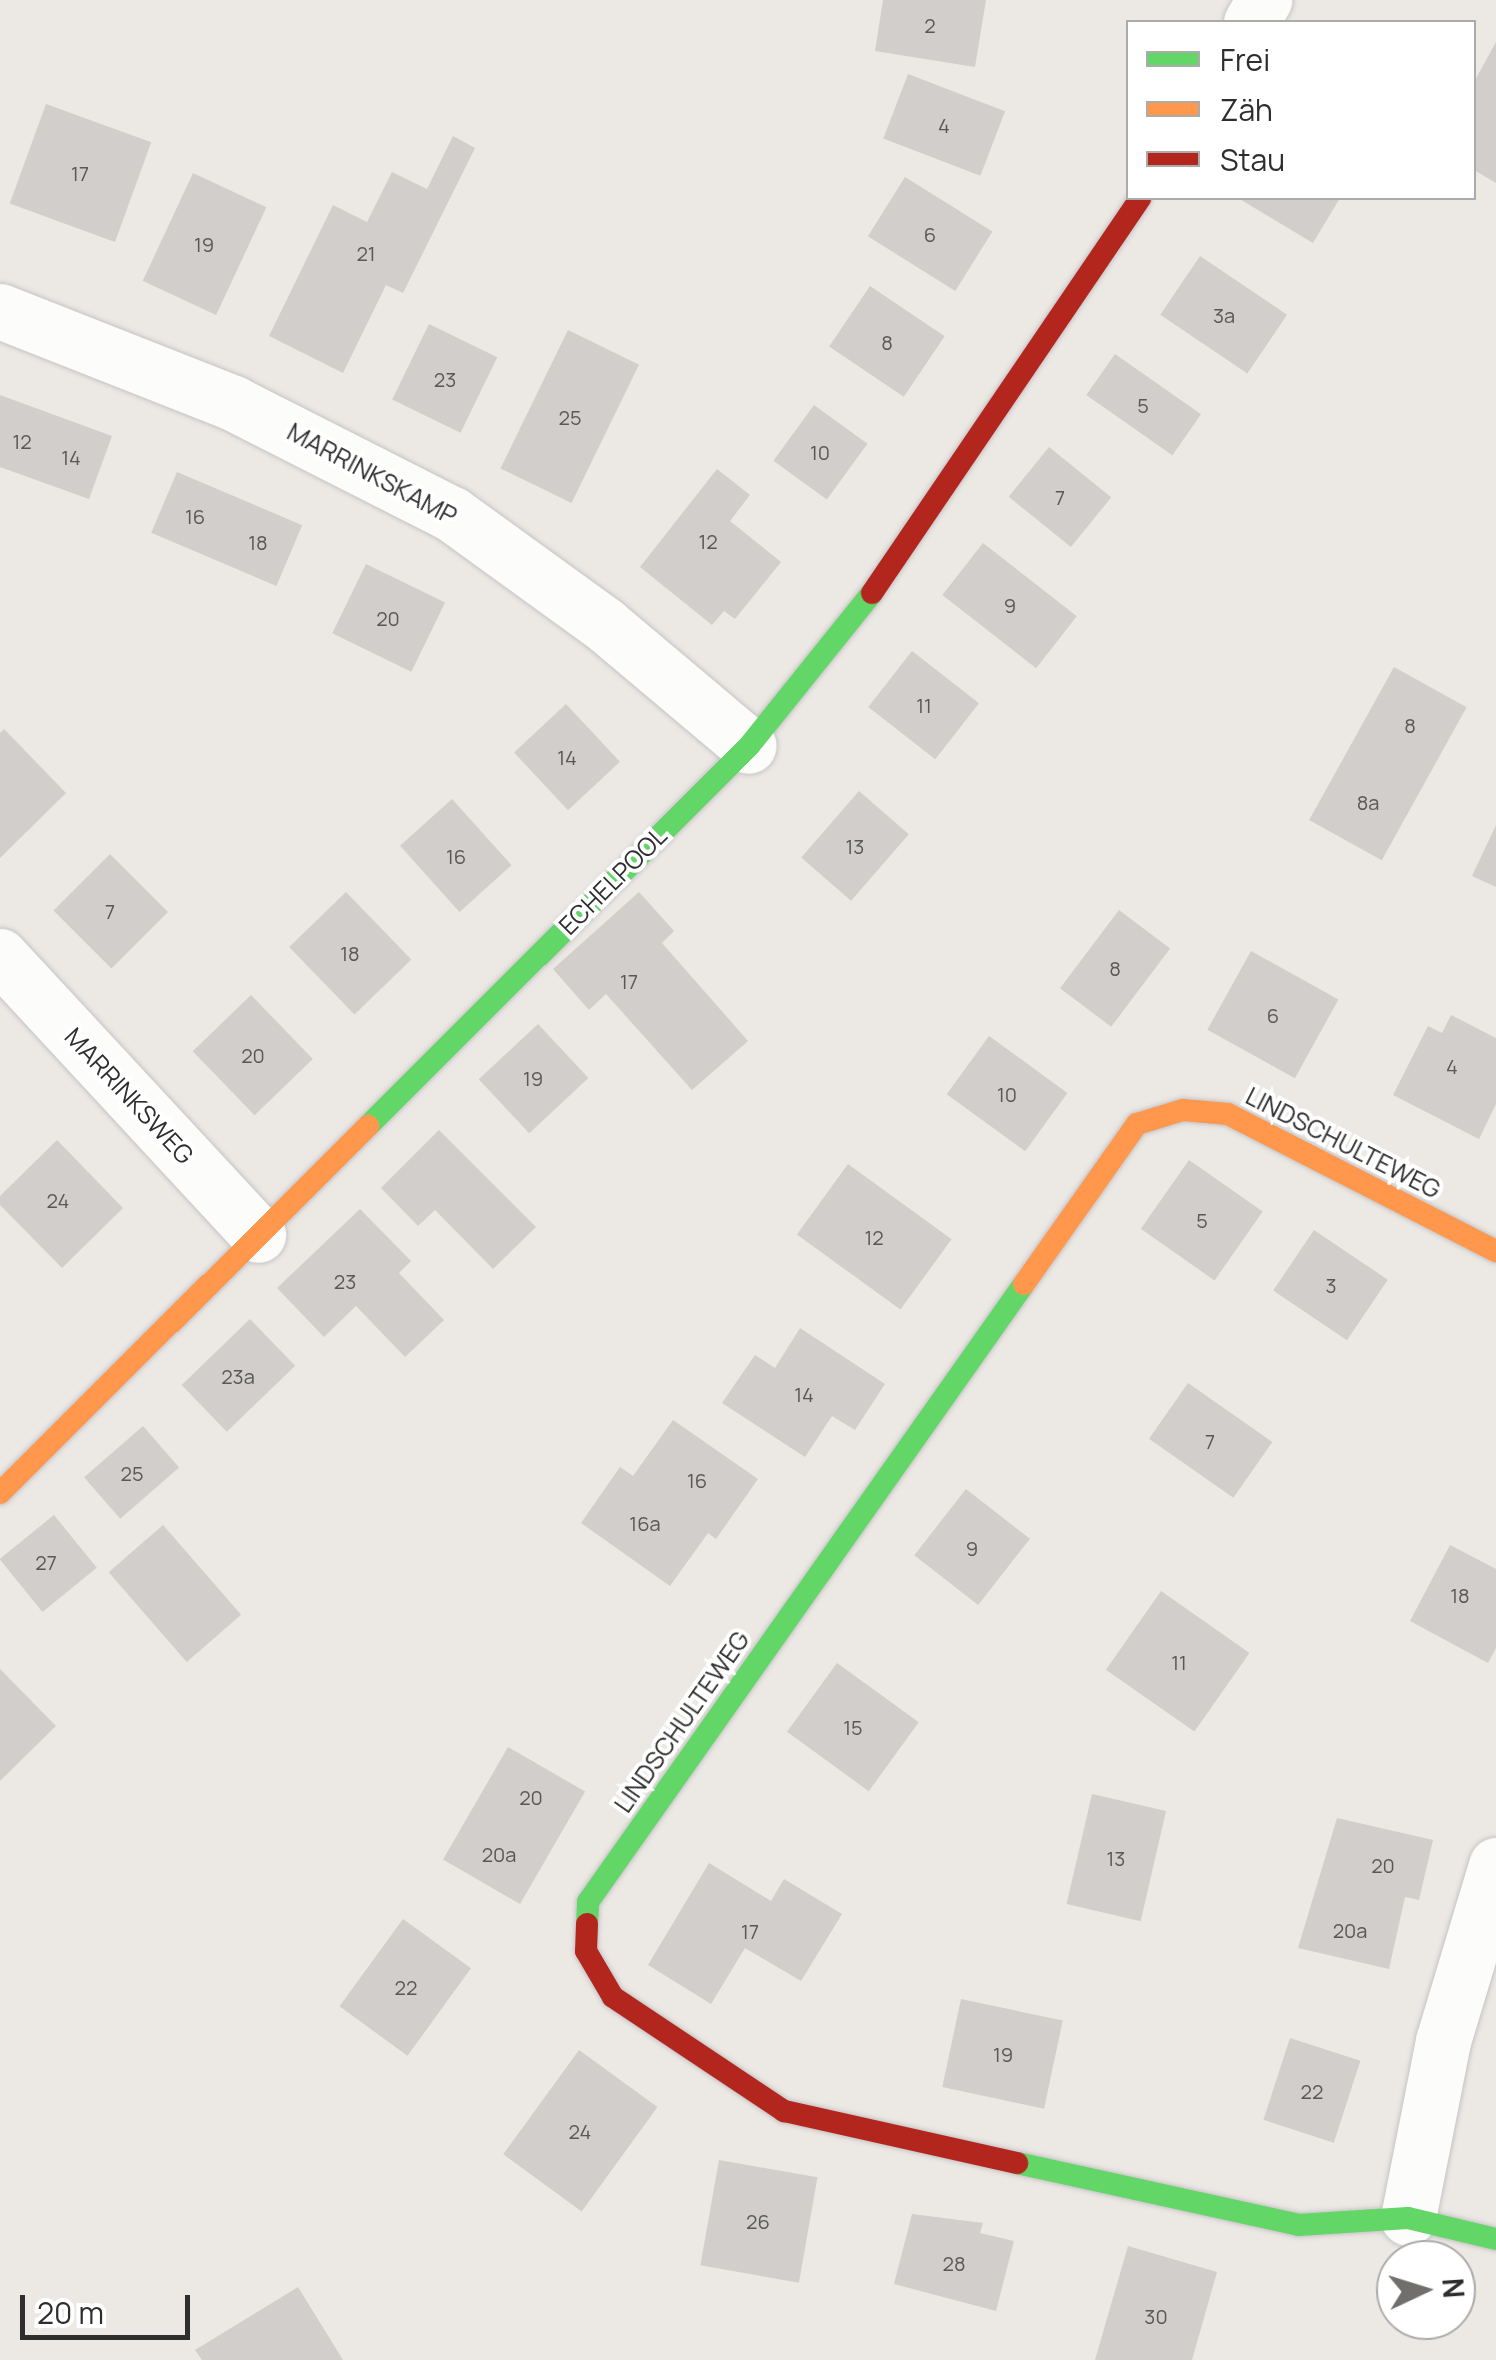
<!DOCTYPE html>
<html>
<head>
<meta charset="utf-8">
<style>
  body { margin:0 }
  #map { position:relative; width:1496px; height:2360px; overflow:hidden; background:#ece8e4; font-family:Manrope,sans-serif }
  div>[style] { position:absolute }
  [style*='--x'] { left:calc(var(--x)*1px); top:calc(var(--y)*1px); width:calc(var(--w)*1px); rotate:calc(var(--a)*1deg) }
  .building>* { inset:0; background:#d1cecb; transform-origin:0 0 }
  .roads { filter:drop-shadow(0 0 2px #c5c4c5) drop-shadow(0 0 2px #c5c4c5) }
  .street>* { height:55px; margin:-27.5px; padding:0 27.5px; transform-origin:27.5px; border-radius:27.5px; background:#fcfcfb }
  .fast>* { height:22px; margin:-11px; padding:0 11px; transform-origin:11px; border-radius:11px; background:#63d668 }
  .slow>* { height:22px; margin:-11px; padding:0 11px; transform-origin:11px; border-radius:11px; background:#ff974d }
  .jam>* { height:22px; margin:-11px; padding:0 11px; transform-origin:11px; border-radius:11px; background:#b3261e }
  span { translate:-50% -50%; white-space:nowrap; text-align:center; line-height:1.15; -webkit-text-stroke:8px #fff; paint-order:stroke }
  .number-label { font-size:20px; color:#585857 }
  .number-label span { -webkit-text-stroke-width:0 }
  .street-label { font-size:25px; color:#2e2e2e }
  .legend { position:absolute; left:1126px; top:20px; width:350px; height:180px; box-sizing:border-box; background:#fff; border:2px solid #ababab; margin:0; padding:12px 18px; list-style:none; font-size:30px; color:#2e2e2e }
  .legend li { display:flex; align-items:center; gap:20px; height:50px }
  .legend b { width:50px; border:2px solid #ababab }
  .north { position:absolute; left:1376px; top:2240px; width:100px; height:100px; box-sizing:border-box; background:#fff; border:2px solid #ababab; border-radius:50%; rotate:86deg; font-size:28px; font-weight:700; line-height:40px; text-align:center; color:#2e2e2e }
  .north::after { content:''; display:block; margin:auto; width:35px; height:45px; background:#706f6e; clip-path:polygon(50% 0,100% 100%,50% 72%,0 100%) }
  .scale { position:absolute; left:20px; top:2295px; width:170px; height:45px; box-sizing:border-box; border:5px solid #2e2e2e; border-top:0; padding-left:12px; font-size:30px; line-height:35px; white-space:nowrap; color:#2e2e2e; -webkit-text-stroke:8px #fff; paint-order:stroke }
</style>
</head>
<body>
<div id="map">
  <div class="building">
    <i style="clip-path:polygon(883px 0,986px 0,975px 67px,875px 51px)"></i>
    <i style="clip-path:polygon(1496px 42px,1496px 183px,1474px 170px,1474px 82px)"></i>
    <i style="left:908px;top:74px;width:104px;height:69px;rotate:21deg"></i>
    <i style="left:46px;top:104px;width:112px;height:106px;rotate:20deg"></i>
    <i style="clip-path:polygon(453px 136px,475px 148px,403px 293px,386px 285px,343px 373px,269px 336px,333px 205px,367px 222px,392px 172px,427px 189px)"></i>
    <i style="left:193px;top:173px;width:81px;height:119px;rotate:25deg"></i>
    <i style="left:905px;top:177px;width:103px;height:70px;rotate:32deg"></i>
    <i style="clip-path:polygon(1238px 198px,1340px 198px,1313px 243px)"></i>
    <i style="left:1200px;top:256px;width:105px;height:71px;rotate:34deg"></i>
    <i style="left:870px;top:286px;width:90px;height:73px;rotate:34deg"></i>
    <i style="left:429px;top:324px;width:76px;height:84px;rotate:26deg"></i>
    <i style="left:568px;top:330px;width:79px;height:154px;rotate:26deg"></i>
    <i style="left:1115px;top:354px;width:105px;height:50px;rotate:35deg"></i>
    <i style="clip-path:polygon(0 395px,112px 436px,89px 499px,0 467px)"></i>
    <i style="left:814px;top:405px;width:66px;height:69px;rotate:36deg"></i>
    <i style="left:1049px;top:447px;width:80px;height:64px;rotate:39deg"></i>
    <i style="clip-path:polygon(717px 469px,750px 495px,730px 521px,781px 562px,735px 619px,724px 611px,712px 625px,640px 567px)"></i>
    <i style="left:177px;top:472px;width:136px;height:66px;rotate:23deg"></i>
    <i style="left:983px;top:543px;width:119px;height:66px;rotate:38deg"></i>
    <i style="left:366px;top:564px;width:88px;height:77px;rotate:26deg"></i>
    <i style="left:912px;top:651px;width:85px;height:71px;rotate:38deg"></i>
    <i style="left:1394px;top:667px;width:83px;height:175px;rotate:29deg"></i>
    <i style="left:566px;top:704px;width:79px;height:71px;rotate:47deg"></i>
    <i style="clip-path:polygon(4px 729px,66px 793px,0 858px,0 733px)"></i>
    <i style="left:859px;top:791px;width:66px;height:88px;rotate:41deg"></i>
    <i style="left:452px;top:799px;width:89px;height:70px;rotate:48deg"></i>
    <i style="clip-path:polygon(1496px 825px,1496px 887px,1472px 876px)"></i>
    <i style="left:110px;top:854px;width:82px;height:80px;rotate:45deg"></i>
    <i style="left:346px;top:892px;width:94px;height:79px;rotate:46deg"></i>
    <i style="clip-path:polygon(639px 892px,674px 931px,662px 943px,748px 1041px,692px 1090px,606px 994px,589px 1010px,553px 969px)"></i>
    <i style="left:1119px;top:910px;width:64px;height:98px;rotate:37deg"></i>
    <i style="left:1251px;top:951px;width:100px;height:90px;rotate:29deg"></i>
    <i style="left:251px;top:995px;width:89px;height:81px;rotate:46deg"></i>
    <i style="clip-path:polygon(1451px 1015px,1496px 1038px,1496px 1104px,1479px 1139px,1393px 1095px,1428px 1026px,1442px 1033px)"></i>
    <i style="left:538px;top:1024px;width:74px;height:81px;rotate:47deg"></i>
    <i style="left:989px;top:1036px;width:97px;height:72px;rotate:36deg"></i>
    <i style="clip-path:polygon(439px 1130px,536px 1227px,493px 1269px,435px 1210px,418px 1226px,381px 1188px)"></i>
    <i style="clip-path:polygon(57px 1140px,123px 1208px,62px 1268px,0 1205px,0 1196px)"></i>
    <i style="left:1189px;top:1160px;width:90px;height:84px;rotate:35deg"></i>
    <i style="left:848px;top:1164px;width:128px;height:87px;rotate:36deg"></i>
    <i style="clip-path:polygon(360px 1209px,411px 1261px,399px 1273px,444px 1320px,405px 1357px,356px 1306px,324px 1337px,277px 1288px)"></i>
    <i style="left:1314px;top:1230px;width:89px;height:73px;rotate:34deg"></i>
    <i style="left:250px;top:1319px;width:65px;height:95px;rotate:46deg"></i>
    <i style="clip-path:polygon(800px 1328px,885px 1384px,855px 1430px,832px 1416px,805px 1457px,722px 1403px,755px 1355px,775px 1368px)"></i>
    <i style="left:1188px;top:1383px;width:103px;height:68px;rotate:35deg"></i>
    <i style="clip-path:polygon(673px 1420px,758px 1479px,716px 1539px,708px 1533px,670px 1586px,581px 1523px,620px 1467px,633px 1476px)"></i>
    <i style="left:143px;top:1426px;width:55px;height:78px;rotate:49deg"></i>
    <i style="left:966px;top:1489px;width:81px;height:84px;rotate:38deg"></i>
    <i style="left:54px;top:1515px;width:68px;height:70px;rotate:51deg"></i>
    <i style="left:163px;top:1525px;width:119px;height:72px;rotate:49deg"></i>
    <i style="clip-path:polygon(1450px 1545px,1496px 1569px,1496px 1648px,1488px 1663px,1410px 1621px)"></i>
    <i style="left:1161px;top:1591px;width:108px;height:96px;rotate:35deg"></i>
    <i style="left:837px;top:1663px;width:101px;height:85px;rotate:36deg"></i>
    <i style="clip-path:polygon(0 1669px,56px 1726px,0 1781px)"></i>
    <i style="left:508px;top:1747px;width:89px;height:130px;rotate:30deg"></i>
    <i style="left:1092px;top:1794px;width:76px;height:113px;rotate:13deg"></i>
    <i style="clip-path:polygon(1337px 1818px,1433px 1840px,1419px 1900px,1405px 1897px,1389px 1969px,1298px 1948px)"></i>
    <i style="clip-path:polygon(709px 1863px,771px 1901px,784px 1879px,842px 1914px,801px 1981px,745px 1948px,711px 2004px,648px 1965px)"></i>
    <i style="left:403px;top:1919px;width:84px;height:108px;rotate:36deg"></i>
    <i style="left:961px;top:1999px;width:104px;height:90px;rotate:12deg"></i>
    <i style="left:1290px;top:2038px;width:74px;height:86px;rotate:18deg"></i>
    <i style="left:579px;top:2050px;width:97px;height:129px;rotate:36deg"></i>
    <i style="left:719px;top:2160px;width:100px;height:107px;rotate:10deg"></i>
    <i style="clip-path:polygon(912px 2214px,983px 2223px,980px 2233px,1014px 2241px,996px 2311px,894px 2284px)"></i>
    <i style="clip-path:polygon(1128px 2246px,1217px 2272px,1192px 2360px,1095px 2360px)"></i>
    <i style="clip-path:polygon(298px 2287px,343px 2360px,202px 2360px,195px 2350px)"></i>
  </div>
  <div class="roads">
    <div class="street">
      <i style="--x:1251;--y:22;--w:26;--a:-59"></i>
      <i style="--x:0;--y:311;--w:251;--a:21.5"></i>
      <i style="--x:233;--y:403;--w:246;--a:26.9"></i>
      <i style="--x:452;--y:514;--w:188;--a:35.9"></i>
      <i style="--x:604;--y:624;--w:189;--a:40.1"></i>
      <i style="--x:0;--y:956;--w:380;--a:47.2"></i>
      <i style="--x:1408;--y:2218;--w:180;--a:-78.8"></i>
      <i style="--x:1443;--y:2041;--w:184;--a:-73.2"></i>
    </div>
    <div class="fast">
      <i style="--x:368;--y:1126;--w:538;--a:-44.92"></i>
      <i style="--x:749;--y:746;--w:196;--a:-51.2"></i>
      <i style="--x:587;--y:1924;--w:22;--a:-87"></i>
      <i style="--x:588;--y:1902;--w:756;--a:-54.8"></i>
      <i style="--x:1017;--y:2163;--w:288;--a:12.4"></i>
      <i style="--x:1298;--y:2225;--w:110;--a:-3.6"></i>
      <i style="--x:1408;--y:2218;--w:90;--a:13.4"></i>
    </div>
    <div class="slow">
      <i style="--x:1024;--y:1284;--w:196;--a:-54.8"></i>
      <i style="--x:1137;--y:1124;--w:48;--a:-16.9"></i>
      <i style="--x:1183;--y:1110;--w:45;--a:5.1"></i>
      <i style="--x:1228;--y:1114;--w:301;--a:27.1"></i>
      <i style="--x:0;--y:1493;--w:520;--a:-44.92"></i>
    </div>
    <div class="jam">
      <i style="--x:872;--y:593;--w:477;--a:-55.8"></i>
      <i style="--x:587;--y:1924;--w:27;--a:92"></i>
      <i style="--x:586;--y:1951;--w:53;--a:59.6"></i>
      <i style="--x:613;--y:1997;--w:206;--a:33.7"></i>
      <i style="--x:784;--y:2111;--w:239;--a:12.6"></i>
    </div>
  </div>
  <div class="number-label">
    <span style="left:930px;top:25px">2</span>
    <span style="left:944px;top:125px">4</span>
    <span style="left:80px;top:173px">17</span>
    <span style="left:930px;top:234px">6</span>
    <span style="left:204px;top:244px">19</span>
    <span style="left:366px;top:253px">21</span>
    <span style="left:1224px;top:315px">3a</span>
    <span style="left:887px;top:342px">8</span>
    <span style="left:445px;top:379px">23</span>
    <span style="left:1143px;top:405px">5</span>
    <span style="left:570px;top:417px">25</span>
    <span style="left:22px;top:441px">12</span>
    <span style="left:820px;top:452px">10</span>
    <span style="left:71px;top:457px">14</span>
    <span style="left:1060px;top:497px">7</span>
    <span style="left:195px;top:516px">16</span>
    <span style="left:708px;top:541px">12</span>
    <span style="left:258px;top:542px">18</span>
    <span style="left:1010px;top:605px">9</span>
    <span style="left:388px;top:618px">20</span>
    <span style="left:924px;top:705px">11</span>
    <span style="left:1410px;top:725px">8</span>
    <span style="left:567px;top:757px">14</span>
    <span style="left:1368px;top:802px">8a</span>
    <span style="left:855px;top:846px">13</span>
    <span style="left:456px;top:856px">16</span>
    <span style="left:110px;top:911px">7</span>
    <span style="left:350px;top:953px">18</span>
    <span style="left:1115px;top:968px">8</span>
    <span style="left:629px;top:981px">17</span>
    <span style="left:1273px;top:1015px">6</span>
    <span style="left:253px;top:1055px">20</span>
    <span style="left:1452px;top:1066px">4</span>
    <span style="left:533px;top:1078px">19</span>
    <span style="left:1007px;top:1094px">10</span>
    <span style="left:58px;top:1200px">24</span>
    <span style="left:1202px;top:1220px">5</span>
    <span style="left:874px;top:1237px">12</span>
    <span style="left:345px;top:1281px">23</span>
    <span style="left:1331px;top:1285px">3</span>
    <span style="left:238px;top:1376px">23a</span>
    <span style="left:804px;top:1394px">14</span>
    <span style="left:1210px;top:1441px">7</span>
    <span style="left:132px;top:1473px">25</span>
    <span style="left:697px;top:1480px">16</span>
    <span style="left:645px;top:1523px">16a</span>
    <span style="left:972px;top:1548px">9</span>
    <span style="left:46px;top:1562px">27</span>
    <span style="left:1460px;top:1595px">18</span>
    <span style="left:1179px;top:1662px">11</span>
    <span style="left:853px;top:1727px">15</span>
    <span style="left:531px;top:1797px">20</span>
    <span style="left:499px;top:1854px">20a</span>
    <span style="left:1116px;top:1858px">13</span>
    <span style="left:1383px;top:1865px">20</span>
    <span style="left:1350px;top:1930px">20a</span>
    <span style="left:750px;top:1931px">17</span>
    <span style="left:406px;top:1987px">22</span>
    <span style="left:1003px;top:2054px">19</span>
    <span style="left:1312px;top:2091px">22</span>
    <span style="left:580px;top:2131px">24</span>
    <span style="left:758px;top:2221px">26</span>
    <span style="left:954px;top:2263px">28</span>
    <span style="left:1156px;top:2316px">30</span>
  </div>
  <div class="street-label">
    <span style="left:372px;top:474px;rotate:28deg">MARRINKSKAMP</span>
    <span style="left:613px;top:881px;rotate:-45deg">ECHELPOOL</span>
    <span style="left:129px;top:1096px;rotate:47deg">MARRINKSWEG</span>
    <span style="left:1343px;top:1143px;rotate:27deg">LINDSCHULTEWEG</span>
    <span style="left:682px;top:1722px;rotate:-55deg">LINDSCHULTEWEG</span>
  </div>
  <ul class="legend">
  <li><b style="height:12px;background:#63d668"></b>Frei</li>
  <li><b style="height:12px;background:#ff974d"></b>Zäh</li>
  <li><b style="height:12px;background:#b3261e"></b>Stau</li>
  </ul>
  <div class="north">N</div>
  <div class="scale">20 m</div>
</div>
</body>
</html>
